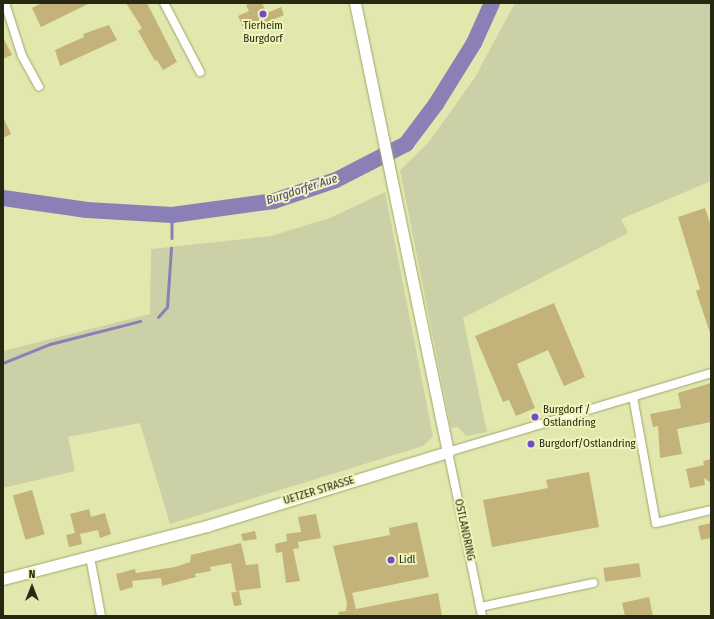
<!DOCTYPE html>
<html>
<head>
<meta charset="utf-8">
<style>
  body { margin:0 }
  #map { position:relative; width:714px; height:619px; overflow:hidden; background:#e2e7ad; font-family:"Fira Sans Condensed",sans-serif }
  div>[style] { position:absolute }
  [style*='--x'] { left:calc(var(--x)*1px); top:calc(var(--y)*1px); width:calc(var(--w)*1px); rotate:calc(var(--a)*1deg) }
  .green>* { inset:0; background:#cbd0a7 }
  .stream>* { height:2.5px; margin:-1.25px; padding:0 1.25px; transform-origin:1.25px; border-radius:1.25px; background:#8a80b6 }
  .river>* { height:16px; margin:-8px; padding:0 8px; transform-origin:8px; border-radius:8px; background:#8a80b6 }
  .building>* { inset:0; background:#c4b27b; transform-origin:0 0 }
  .roads { filter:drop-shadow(0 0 1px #a0a56d) drop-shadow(0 0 1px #a0a56d) }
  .street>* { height:8px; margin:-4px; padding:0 4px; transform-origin:4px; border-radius:4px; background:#fff }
  .secondary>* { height:11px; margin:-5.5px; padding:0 5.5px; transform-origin:5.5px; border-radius:5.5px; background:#fff }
  .dots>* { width:11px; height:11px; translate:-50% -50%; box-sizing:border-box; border:2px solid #eff5ba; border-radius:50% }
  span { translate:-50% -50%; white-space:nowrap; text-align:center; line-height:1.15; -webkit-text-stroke:4px #eff5ba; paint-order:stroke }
  .poi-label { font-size:11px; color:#262812 }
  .left { translate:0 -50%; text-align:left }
  .street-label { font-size:11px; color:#262812 }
  .water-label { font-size:12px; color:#4a397d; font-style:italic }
  .frame { position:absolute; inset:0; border:4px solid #262812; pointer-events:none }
  .north { position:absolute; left:12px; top:567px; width:40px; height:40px; -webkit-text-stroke:3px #eff5ba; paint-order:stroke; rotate:0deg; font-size:11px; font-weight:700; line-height:16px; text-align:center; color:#262812 }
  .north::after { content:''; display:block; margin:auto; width:14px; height:18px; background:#262812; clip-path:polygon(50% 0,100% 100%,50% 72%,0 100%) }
</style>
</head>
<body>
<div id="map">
  <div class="green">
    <i style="clip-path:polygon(515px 3px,711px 3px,711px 181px,621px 219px,628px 233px,463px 318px,487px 432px,466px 436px,458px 427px,451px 428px,400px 170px,428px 143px,474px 79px)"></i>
    <i style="clip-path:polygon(385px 192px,433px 436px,423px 446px,170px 524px,140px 423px,68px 437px,75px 471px,3px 488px,3px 351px,150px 314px,151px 249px,271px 236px,330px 218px)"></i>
  </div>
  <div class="stream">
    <i style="--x:172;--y:215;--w:23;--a:90"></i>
    <i style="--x:158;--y:317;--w:13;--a:-48"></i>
    <i style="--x:167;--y:307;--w:59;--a:-86.1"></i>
    <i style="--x:3;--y:363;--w:51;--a:-22"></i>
    <i style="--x:50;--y:344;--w:93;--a:-14.3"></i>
  </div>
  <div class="river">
    <i style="--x:3;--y:198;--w:85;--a:8.1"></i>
    <i style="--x:87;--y:210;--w:85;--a:3.4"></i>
    <i style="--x:172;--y:215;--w:103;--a:-7.8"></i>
    <i style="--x:274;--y:201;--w:65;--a:-18.7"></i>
    <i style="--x:336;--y:180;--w:79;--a:-27.2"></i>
    <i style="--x:406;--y:144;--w:50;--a:-53.1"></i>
    <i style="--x:436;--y:104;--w:72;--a:-58.1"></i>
    <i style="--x:474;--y:43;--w:44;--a:-65.8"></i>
  </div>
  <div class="building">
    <i style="clip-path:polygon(42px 3px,90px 3px,41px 27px,32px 8px)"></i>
    <i style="clip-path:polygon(126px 3px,147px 3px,177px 62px,163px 70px,157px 60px,155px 61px,138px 31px,142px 28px)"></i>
    <i style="clip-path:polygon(251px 3px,262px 3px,267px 13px,281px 7px,284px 15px,258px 26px,256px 21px,243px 27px,238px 16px,249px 11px,246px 5px)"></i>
    <i style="clip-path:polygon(109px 25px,117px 40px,60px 66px,55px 50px,84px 37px,83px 34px)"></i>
    <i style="clip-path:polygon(3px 37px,12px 55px,3px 59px)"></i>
    <i style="clip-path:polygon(3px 117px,11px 134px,3px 138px)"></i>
    <i style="clip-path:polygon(705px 208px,711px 226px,710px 333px,696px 291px,700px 289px,678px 217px)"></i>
    <i style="clip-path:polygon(554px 303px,585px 377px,564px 386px,548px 350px,517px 364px,535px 408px,516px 416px,509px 400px,503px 402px,475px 336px)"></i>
    <i style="clip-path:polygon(711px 383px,711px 422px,677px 429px,682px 454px,660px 458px,658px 426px,653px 427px,650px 414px,681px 408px,678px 393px)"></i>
    <i style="clip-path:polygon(711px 459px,711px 483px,704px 478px,705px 485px,690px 488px,686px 469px,704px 465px,703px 461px)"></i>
    <i style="clip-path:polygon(589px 472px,599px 527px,492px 547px,483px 500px,548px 488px,546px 480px)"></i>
    <i style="left:32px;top:490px;width:46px;height:20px;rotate:74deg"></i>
    <i style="clip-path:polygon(89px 509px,91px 517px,105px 513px,111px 534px,100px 538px,98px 530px,80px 534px,82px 544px,69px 547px,66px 535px,75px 533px,70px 514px)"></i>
    <i style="clip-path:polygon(316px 514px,321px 538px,298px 542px,299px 548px,293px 549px,300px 581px,286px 583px,282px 552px,276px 553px,275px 544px,287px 541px,286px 534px,301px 532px,298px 517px)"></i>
    <i style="clip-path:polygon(417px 522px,429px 577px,352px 593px,356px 609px,438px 593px,442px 616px,339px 616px,338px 612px,346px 611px,347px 603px,333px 546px,390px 535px,389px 528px)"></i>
    <i style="clip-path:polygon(711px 523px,711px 538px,701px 540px,698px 526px)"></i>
    <i style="clip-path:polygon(255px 531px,257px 539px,243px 541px,241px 534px)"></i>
    <i style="clip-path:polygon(241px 543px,246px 565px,258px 564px,261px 588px,236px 591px,231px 563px,210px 567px,211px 571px,195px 574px,196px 577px,162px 586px,161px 578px,132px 581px,133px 587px,120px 591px,116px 574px,135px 569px,136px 573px,175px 567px,190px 562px,191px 555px)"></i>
    <i style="left:639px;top:563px;width:14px;height:36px;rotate:82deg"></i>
    <i style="left:239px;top:591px;width:14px;height:8px;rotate:78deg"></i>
    <i style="clip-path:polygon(649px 597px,653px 616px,625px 616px,622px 603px)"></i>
  </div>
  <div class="roads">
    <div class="street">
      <i style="--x:5;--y:3;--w:56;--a:72.2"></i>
      <i style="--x:22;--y:56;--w:35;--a:61"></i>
      <i style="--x:164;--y:3;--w:78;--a:62.4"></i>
      <i style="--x:633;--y:397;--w:128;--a:79.7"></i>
      <i style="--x:656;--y:523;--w:57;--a:-13.3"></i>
      <i style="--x:90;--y:557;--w:60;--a:79.4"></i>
      <i style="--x:480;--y:607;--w:116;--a:-12"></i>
      <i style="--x:482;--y:616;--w:167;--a:-101.7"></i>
      <i style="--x:448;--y:452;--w:275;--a:-16.7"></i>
    </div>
    <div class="secondary">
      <i style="--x:3;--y:579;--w:211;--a:-14.6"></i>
      <i style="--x:207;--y:526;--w:252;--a:-17.1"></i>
      <i style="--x:448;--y:452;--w:459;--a:-101.7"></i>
    </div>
  </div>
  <div class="dots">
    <i style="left:263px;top:14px;background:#704cc6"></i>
    <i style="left:535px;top:417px;background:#704cc6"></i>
    <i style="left:531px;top:444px;background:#704cc6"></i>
    <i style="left:391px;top:560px;background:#704cc6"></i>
  </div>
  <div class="poi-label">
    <span style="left:263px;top:33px">Tierheim<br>Burgdorf</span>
    <span class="left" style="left:543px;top:417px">Burgdorf /<br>Ostlandring</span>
    <span class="left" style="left:539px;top:444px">Burgdorf/Ostlandring</span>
    <span class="left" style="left:399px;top:560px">Lidl</span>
  </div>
  <div class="street-label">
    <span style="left:319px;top:491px;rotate:-17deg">UETZER STRASSE</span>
    <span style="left:464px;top:530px;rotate:78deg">OSTLANDRING</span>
  </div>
  <div class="water-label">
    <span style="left:302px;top:190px;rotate:-18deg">Burgdorfer Aue</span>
  </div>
  <div class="frame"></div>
  <div class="north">N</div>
</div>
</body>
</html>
